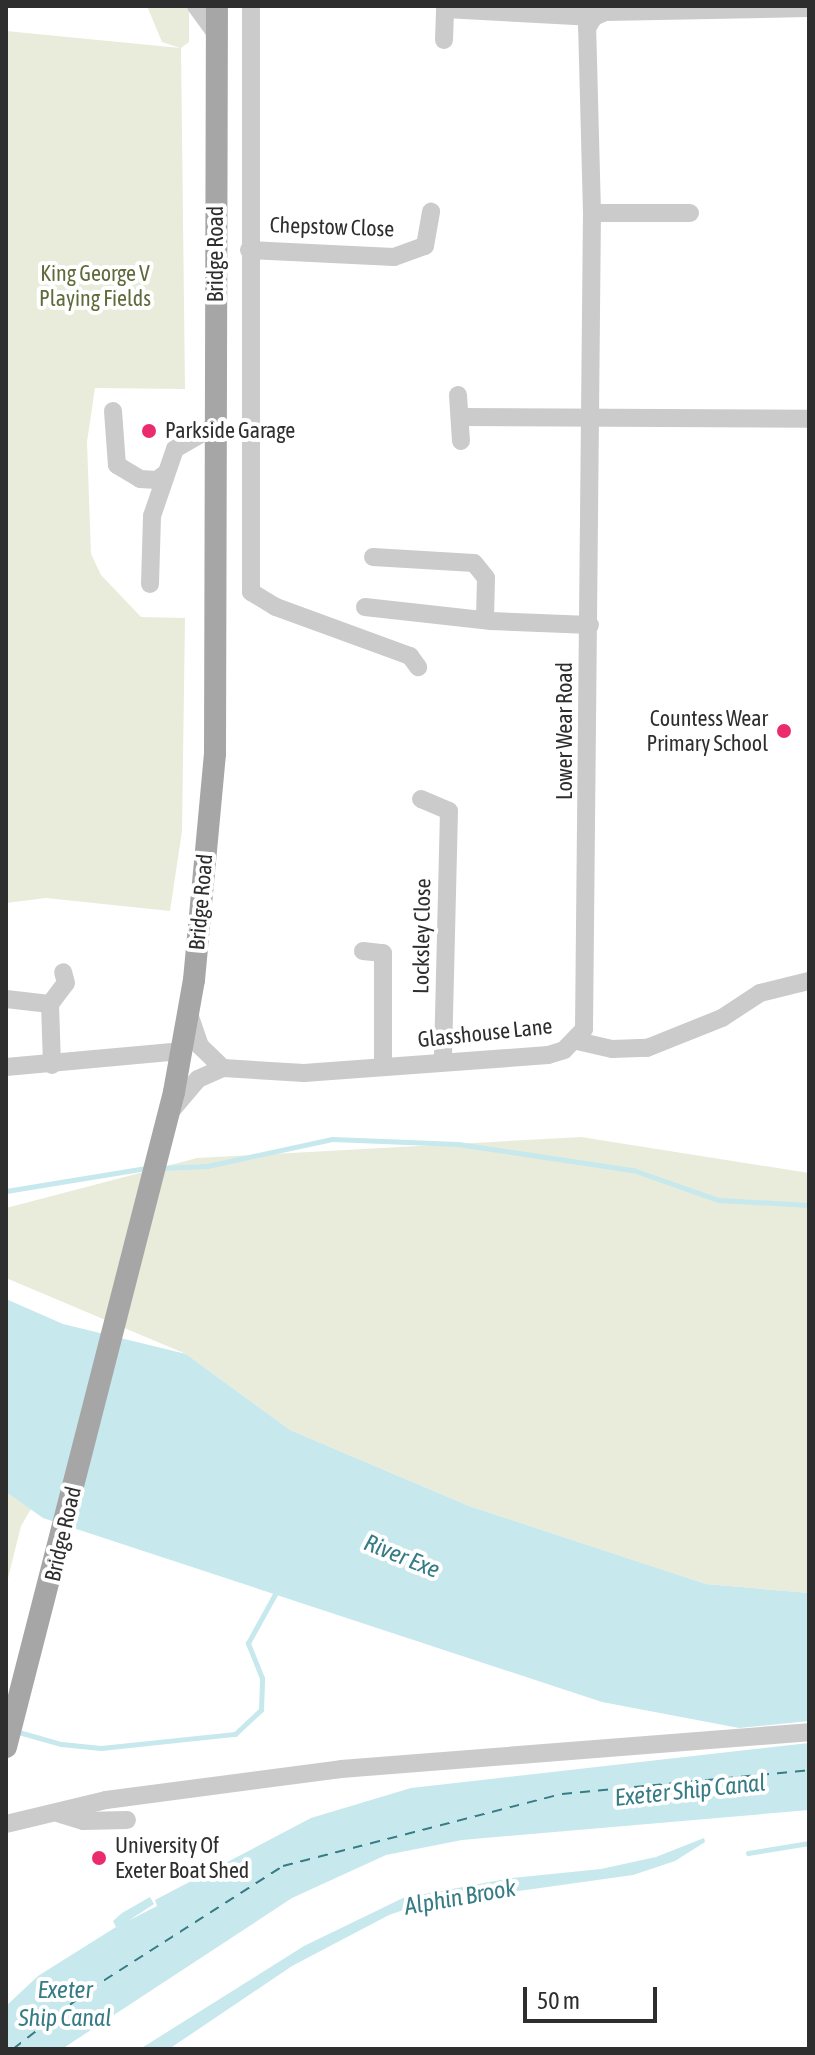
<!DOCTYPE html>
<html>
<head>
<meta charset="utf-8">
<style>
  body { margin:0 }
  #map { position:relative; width:815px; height:2055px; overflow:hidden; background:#fff; font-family:"Asap Condensed",sans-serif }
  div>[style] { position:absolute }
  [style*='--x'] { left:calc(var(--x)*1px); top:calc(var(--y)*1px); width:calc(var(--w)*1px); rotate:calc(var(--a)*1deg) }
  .green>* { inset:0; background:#e9ecdb }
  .water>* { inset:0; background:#c7e8ec }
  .stream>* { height:5px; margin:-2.5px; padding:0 2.5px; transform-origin:2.5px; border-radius:2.5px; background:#c7e8ec }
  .ferry>* { height:2px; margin-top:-1px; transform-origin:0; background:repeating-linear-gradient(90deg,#367c85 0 10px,transparent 0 18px) }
  .minor>* { height:18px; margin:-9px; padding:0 9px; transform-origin:9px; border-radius:9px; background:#cbcbcb }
  .major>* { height:22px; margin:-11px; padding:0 11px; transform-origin:11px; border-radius:11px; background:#a6a6a6 }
  .dots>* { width:22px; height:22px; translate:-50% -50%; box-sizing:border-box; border:4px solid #fff; border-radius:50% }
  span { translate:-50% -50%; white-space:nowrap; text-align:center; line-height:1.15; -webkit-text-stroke:8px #fff; paint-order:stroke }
  .street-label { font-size:22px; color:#2e2e2e }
  .park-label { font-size:22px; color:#5f6b3a }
  .poi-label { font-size:22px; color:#2e2e2e }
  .left { translate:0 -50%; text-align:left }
  .right { translate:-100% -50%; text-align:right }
  .water-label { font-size:24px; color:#367c85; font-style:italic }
  .frame { position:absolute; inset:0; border:8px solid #2e2e2e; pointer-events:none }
  .scale { position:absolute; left:523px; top:1987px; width:134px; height:36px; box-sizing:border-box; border:4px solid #2e2e2e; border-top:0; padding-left:10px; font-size:24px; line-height:28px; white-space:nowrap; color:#2e2e2e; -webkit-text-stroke:6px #fff; paint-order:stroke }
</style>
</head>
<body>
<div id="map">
  <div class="green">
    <i style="clip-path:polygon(147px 6px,186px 6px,189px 11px,189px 42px,181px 48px,185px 389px,95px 388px,87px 442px,91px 554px,101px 575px,141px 617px,185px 618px,182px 831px,170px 911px,46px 898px,6px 903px,6px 31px,180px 48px,162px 42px)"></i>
    <i style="clip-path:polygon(581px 1137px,809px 1173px,809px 1593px,706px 1584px,469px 1506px,290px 1430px,186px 1354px,6px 1278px,6px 1208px,197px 1158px)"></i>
    <i style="clip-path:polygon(6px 1492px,31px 1509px,21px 1526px,6px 1586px)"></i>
  </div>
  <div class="water">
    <i style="clip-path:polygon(6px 1299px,63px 1324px,186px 1354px,290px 1430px,469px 1506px,706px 1584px,809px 1593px,809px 1721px,739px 1728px,602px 1702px,43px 1518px,6px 1492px)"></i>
    <i style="clip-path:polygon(809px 1743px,809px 1810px,462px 1840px,386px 1855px,292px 1898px,62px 2049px,6px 2049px,6px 2006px,38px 1976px,116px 1927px,113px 1921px,122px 1913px,150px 1897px,154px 1904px,128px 1921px,157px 1906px,155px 1900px,311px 1818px,411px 1788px)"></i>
    <i style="clip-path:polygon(704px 1838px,705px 1842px,675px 1861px,633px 1875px,418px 1905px,389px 1915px,292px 1966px,169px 2049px,140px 2049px,304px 1946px,403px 1898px,512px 1878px,601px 1869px,656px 1857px)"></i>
  </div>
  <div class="stream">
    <i style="--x:160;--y:1168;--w:47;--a:-2.4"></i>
    <i style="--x:207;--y:1166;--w:128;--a:-12.2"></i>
    <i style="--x:332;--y:1139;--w:126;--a:2.3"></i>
    <i style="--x:458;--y:1144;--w:177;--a:8.5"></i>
    <i style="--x:633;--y:1170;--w:90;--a:19.4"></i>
    <i style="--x:718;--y:1200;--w:91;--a:3.1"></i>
    <i style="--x:6;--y:1191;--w:142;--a:-9.3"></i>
    <i style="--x:15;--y:1731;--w:48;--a:15.8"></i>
    <i style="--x:61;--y:1744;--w:40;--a:5.7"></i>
    <i style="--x:101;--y:1748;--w:135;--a:-6"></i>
    <i style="--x:235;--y:1734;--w:35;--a:-43"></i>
    <i style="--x:261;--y:1710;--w:32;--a:-88"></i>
    <i style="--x:262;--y:1678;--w:38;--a:-112"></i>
    <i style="--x:248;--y:1643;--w:56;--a:-61.1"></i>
    <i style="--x:748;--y:1853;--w:62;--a:-9.3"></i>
  </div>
  <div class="ferry">
    <i style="--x:13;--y:2049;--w:96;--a:-37.8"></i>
    <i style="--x:89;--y:1990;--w:230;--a:-32.6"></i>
    <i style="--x:283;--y:1866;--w:288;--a:-14.5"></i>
    <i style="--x:562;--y:1794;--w:248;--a:-5.5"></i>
  </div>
  <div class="minor">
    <i style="--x:196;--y:6;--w:34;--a:54"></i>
    <i style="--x:251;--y:6;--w:586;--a:90"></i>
    <i style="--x:251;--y:592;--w:29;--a:31"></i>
    <i style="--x:276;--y:607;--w:143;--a:20.1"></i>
    <i style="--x:410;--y:656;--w:14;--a:54"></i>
    <i style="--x:445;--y:9;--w:149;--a:3.1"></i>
    <i style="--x:594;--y:17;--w:12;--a:-24"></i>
    <i style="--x:605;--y:12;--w:204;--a:-1.1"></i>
    <i style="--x:444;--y:40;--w:34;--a:-88"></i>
    <i style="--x:592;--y:213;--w:98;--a:0"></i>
    <i style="--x:249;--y:250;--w:145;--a:2.8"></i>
    <i style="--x:394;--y:257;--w:33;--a:-20"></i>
    <i style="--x:425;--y:246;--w:35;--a:-80"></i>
    <i style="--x:458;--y:395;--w:46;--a:86.3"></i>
    <i style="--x:113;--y:411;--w:54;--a:85.8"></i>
    <i style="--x:117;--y:465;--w:27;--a:31"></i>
    <i style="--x:140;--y:479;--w:17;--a:3"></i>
    <i style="--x:157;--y:480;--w:11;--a:-38"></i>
    <i style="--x:460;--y:417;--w:349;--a:0.3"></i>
    <i style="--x:373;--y:557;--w:101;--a:3.4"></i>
    <i style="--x:474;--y:563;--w:19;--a:51"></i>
    <i style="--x:486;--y:578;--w:42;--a:91.4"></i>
    <i style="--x:150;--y:584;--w:68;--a:-88.3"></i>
    <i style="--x:152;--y:516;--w:71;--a:-71.1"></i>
    <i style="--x:175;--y:449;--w:46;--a:-29.9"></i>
    <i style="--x:365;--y:607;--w:127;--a:6.3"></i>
    <i style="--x:491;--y:621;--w:99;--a:2.3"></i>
    <i style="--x:421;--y:799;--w:30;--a:23"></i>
    <i style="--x:449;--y:811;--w:251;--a:91.4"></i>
    <i style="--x:363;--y:951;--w:20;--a:6"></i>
    <i style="--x:383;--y:953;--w:114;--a:90"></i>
    <i style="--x:6;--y:999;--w:44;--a:6.5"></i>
    <i style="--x:50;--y:1004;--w:61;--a:88.1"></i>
    <i style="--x:50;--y:1004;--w:26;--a:-53"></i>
    <i style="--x:66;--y:983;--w:11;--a:-105"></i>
    <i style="--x:189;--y:1014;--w:34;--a:71"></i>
    <i style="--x:200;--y:1046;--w:32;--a:44"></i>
    <i style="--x:577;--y:1041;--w:36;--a:13"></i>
    <i style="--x:612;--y:1049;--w:35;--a:-2"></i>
    <i style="--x:647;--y:1048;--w:81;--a:-21.8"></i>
    <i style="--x:722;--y:1018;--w:45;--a:-33.3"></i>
    <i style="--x:760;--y:993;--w:50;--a:-13.8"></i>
    <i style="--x:6;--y:1067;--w:178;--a:-5.2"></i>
    <i style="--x:171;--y:1111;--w:42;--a:-49.8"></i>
    <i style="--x:198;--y:1079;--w:27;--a:-24"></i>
    <i style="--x:223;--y:1068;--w:81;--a:3.5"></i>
    <i style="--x:304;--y:1073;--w:245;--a:-4.2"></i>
    <i style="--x:548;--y:1055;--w:17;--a:-17"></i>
    <i style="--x:564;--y:1050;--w:29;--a:-46"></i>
    <i style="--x:584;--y:1029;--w:816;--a:-89.44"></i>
    <i style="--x:592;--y:213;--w:185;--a:-91.5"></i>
    <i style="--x:587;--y:28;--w:13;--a:-58"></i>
    <i style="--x:60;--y:1814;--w:24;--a:17"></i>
    <i style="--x:83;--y:1821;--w:44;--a:-1.3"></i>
    <i style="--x:6;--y:1824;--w:103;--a:-13.5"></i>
    <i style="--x:106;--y:1800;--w:237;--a:-7.5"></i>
    <i style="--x:341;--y:1769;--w:469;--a:-4.5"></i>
  </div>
  <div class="major">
    <i style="--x:6;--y:1747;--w:676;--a:-75.61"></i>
    <i style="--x:174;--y:1092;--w:114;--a:-79.9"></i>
    <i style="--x:194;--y:980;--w:227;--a:-84.7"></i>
    <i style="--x:215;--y:754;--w:748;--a:-89.85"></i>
  </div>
  <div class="dots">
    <i style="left:149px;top:431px;background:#ea2c6e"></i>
    <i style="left:784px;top:731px;background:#ea2c6e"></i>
    <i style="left:99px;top:1858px;background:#ea2c6e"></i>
  </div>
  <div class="street-label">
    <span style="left:332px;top:227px;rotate:2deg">Chepstow Close</span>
    <span style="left:216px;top:254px;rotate:-90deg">Bridge Road</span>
    <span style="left:565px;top:731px;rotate:-90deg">Lower Wear Road</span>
    <span style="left:201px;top:902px;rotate:-85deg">Bridge Road</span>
    <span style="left:422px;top:936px;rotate:-89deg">Locksley Close</span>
    <span style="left:485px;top:1033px;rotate:-6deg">Glasshouse Lane</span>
    <span style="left:63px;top:1534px;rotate:-77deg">Bridge Road</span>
  </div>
  <div class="park-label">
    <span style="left:95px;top:286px">King George V<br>Playing Fields</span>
  </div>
  <div class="poi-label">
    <span class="left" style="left:165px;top:431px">Parkside Garage</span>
    <span class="right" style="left:768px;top:731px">Countess Wear<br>Primary School</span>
    <span class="left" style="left:115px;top:1858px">University Of<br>Exeter Boat Shed</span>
  </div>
  <div class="water-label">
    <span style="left:402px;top:1556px;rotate:22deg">River Exe</span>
    <span style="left:690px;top:1790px;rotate:-6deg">Exeter Ship Canal</span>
    <span style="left:460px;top:1897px;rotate:-10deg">Alphin Brook</span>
    <span style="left:65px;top:2004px">Exeter<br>Ship Canal</span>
  </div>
  <div class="frame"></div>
  <div class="scale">50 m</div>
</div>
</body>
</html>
